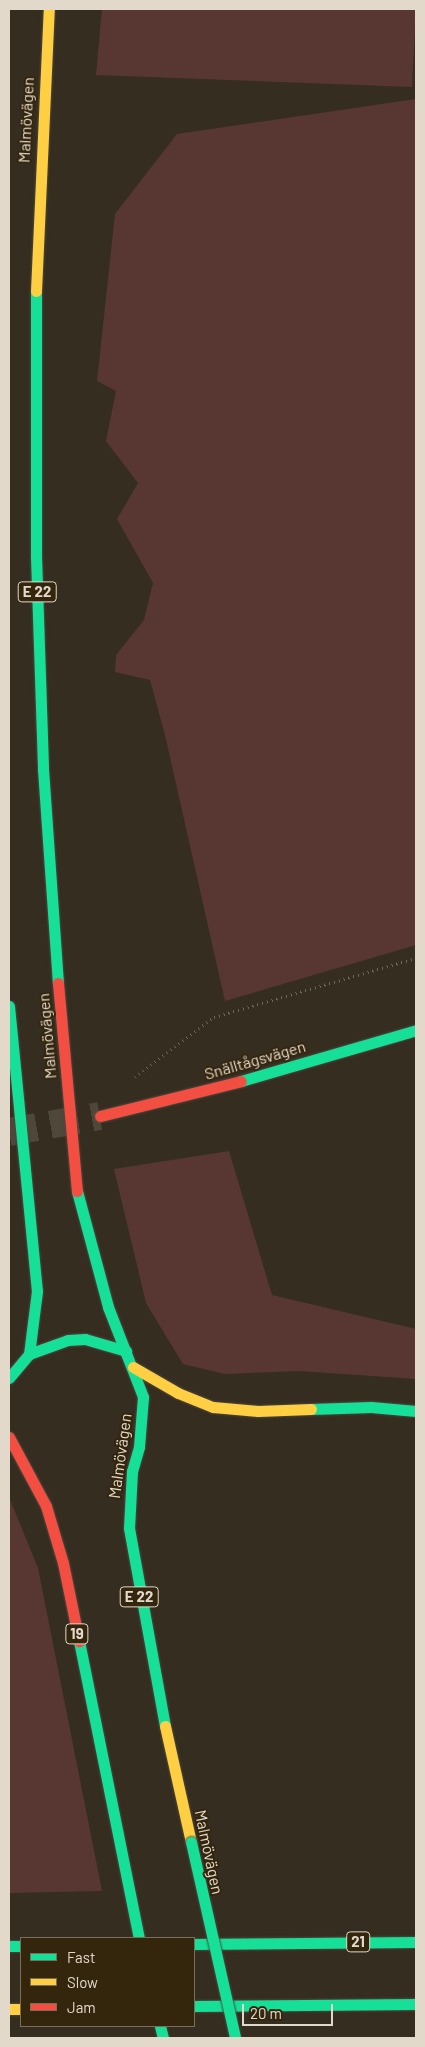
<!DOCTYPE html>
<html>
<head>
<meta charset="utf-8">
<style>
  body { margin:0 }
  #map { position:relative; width:425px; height:2047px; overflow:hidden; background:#352d20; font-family:Barlow,sans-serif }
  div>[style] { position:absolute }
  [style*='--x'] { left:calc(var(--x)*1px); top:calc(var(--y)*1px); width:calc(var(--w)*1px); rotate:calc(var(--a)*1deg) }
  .green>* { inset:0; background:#583732 }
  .secondary-tunnel>* { height:28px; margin-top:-14px; transform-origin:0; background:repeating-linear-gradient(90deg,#4f473a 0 28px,transparent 0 42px) }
  .path>* { height:3px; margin-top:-1.5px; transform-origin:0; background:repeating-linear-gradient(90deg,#6e685f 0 1px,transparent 0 5px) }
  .roads { filter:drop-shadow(0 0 1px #50483e) drop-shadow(0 0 1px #50483e) }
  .fast>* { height:11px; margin:-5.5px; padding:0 5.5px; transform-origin:5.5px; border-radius:5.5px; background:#16e098 }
  .slow>* { height:11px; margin:-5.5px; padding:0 5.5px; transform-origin:5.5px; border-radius:5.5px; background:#ffcf43 }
  .jam>* { height:11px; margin:-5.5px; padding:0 5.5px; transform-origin:5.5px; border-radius:5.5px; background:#f24e42 }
  .bridges { filter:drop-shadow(0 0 1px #50483e) drop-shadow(0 0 1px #50483e) }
  .fast-bridge>* { height:11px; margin:-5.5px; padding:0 5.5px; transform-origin:5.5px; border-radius:5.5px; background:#16e098 }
  span { translate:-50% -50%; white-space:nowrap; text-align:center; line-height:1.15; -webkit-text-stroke:4px #34250d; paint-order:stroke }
  .shield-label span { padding:1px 4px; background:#34250d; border:1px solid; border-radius:4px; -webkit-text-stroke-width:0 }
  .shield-label { font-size:15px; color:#e3d9cb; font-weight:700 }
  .street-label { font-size:16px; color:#e3d9cb }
  .frame { position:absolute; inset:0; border:10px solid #e3d9cb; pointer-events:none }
  .legend { position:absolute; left:20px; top:1937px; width:175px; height:90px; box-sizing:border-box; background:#34250d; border:1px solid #7a6d59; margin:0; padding:6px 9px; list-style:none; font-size:15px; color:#e3d9cb }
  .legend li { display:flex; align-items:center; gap:10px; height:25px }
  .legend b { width:25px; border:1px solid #7a6d59 }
  .scale { position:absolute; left:242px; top:2004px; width:91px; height:22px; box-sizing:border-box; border:2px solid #e3d9cb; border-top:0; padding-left:6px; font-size:15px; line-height:18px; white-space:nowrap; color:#e3d9cb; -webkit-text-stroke:4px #34250d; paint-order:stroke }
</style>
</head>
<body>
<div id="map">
  <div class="green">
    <i style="clip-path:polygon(102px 9px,416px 9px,412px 87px,96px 75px)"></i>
    <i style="clip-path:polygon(416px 99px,416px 945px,225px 1001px,165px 735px,150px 680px,115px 672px,116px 655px,144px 620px,153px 583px,117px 519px,138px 483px,106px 441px,116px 391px,97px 381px,115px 214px,177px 134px)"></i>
    <i style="clip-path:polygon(229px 1151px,272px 1295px,416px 1329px,416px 1379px,299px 1371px,225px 1374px,183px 1364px,146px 1303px,114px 1169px)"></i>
    <i style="clip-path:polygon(9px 1497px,38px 1568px,102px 1891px,9px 1893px)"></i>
  </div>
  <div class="secondary-tunnel">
    <i style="--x:9;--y:1132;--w:92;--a:-10"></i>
  </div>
  <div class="path">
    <i style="--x:135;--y:1077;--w:99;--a:-37.2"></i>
    <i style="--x:214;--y:1017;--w:210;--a:-16.3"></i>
  </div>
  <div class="roads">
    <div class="fast">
      <i style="--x:36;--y:291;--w:265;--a:90"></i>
      <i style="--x:36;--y:556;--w:213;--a:88.1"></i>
      <i style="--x:43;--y:769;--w:215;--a:86"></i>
      <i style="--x:9;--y:1006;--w:286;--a:84.4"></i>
      <i style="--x:37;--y:1291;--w:64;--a:97.2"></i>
      <i style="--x:241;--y:1081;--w:182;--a:-16.2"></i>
      <i style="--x:77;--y:1191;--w:120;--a:75"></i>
      <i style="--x:108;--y:1307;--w:97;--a:68.7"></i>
      <i style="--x:143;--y:1397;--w:50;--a:94.6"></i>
      <i style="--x:139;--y:1447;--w:25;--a:106"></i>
      <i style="--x:132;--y:1471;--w:57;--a:93"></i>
      <i style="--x:129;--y:1528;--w:201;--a:79.7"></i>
      <i style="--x:9;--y:1378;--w:31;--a:-50"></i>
      <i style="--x:29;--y:1354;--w:41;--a:-19.7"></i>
      <i style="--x:68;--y:1340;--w:17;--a:-3"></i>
      <i style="--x:85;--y:1339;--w:43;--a:16.3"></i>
      <i style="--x:311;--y:1409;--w:60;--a:-1.9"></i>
      <i style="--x:371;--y:1407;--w:45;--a:5.1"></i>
      <i style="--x:79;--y:1641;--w:303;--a:78.6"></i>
      <i style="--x:194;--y:1944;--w:222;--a:-0.5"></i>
      <i style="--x:9;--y:1946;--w:12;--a:0"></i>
      <i style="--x:194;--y:2006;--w:222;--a:-0.5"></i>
      <i style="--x:160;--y:2026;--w:12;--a:76"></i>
    </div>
    <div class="slow">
      <i style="--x:36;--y:291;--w:282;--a:-87.4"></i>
      <i style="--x:133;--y:1367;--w:52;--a:30"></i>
      <i style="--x:178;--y:1393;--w:38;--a:22"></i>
      <i style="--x:213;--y:1407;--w:45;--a:5.1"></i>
      <i style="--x:258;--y:1411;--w:53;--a:-2.2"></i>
      <i style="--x:165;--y:1726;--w:119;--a:77.4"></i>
      <i style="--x:9;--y:2009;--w:12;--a:0"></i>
    </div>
    <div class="jam">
      <i style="--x:58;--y:983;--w:209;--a:84.8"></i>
      <i style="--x:100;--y:1116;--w:145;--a:-13.9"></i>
      <i style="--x:9;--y:1437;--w:78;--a:61.8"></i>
      <i style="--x:46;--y:1506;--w:59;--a:73.4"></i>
      <i style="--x:63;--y:1563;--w:80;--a:78.4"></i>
    </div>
  </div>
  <div class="bridges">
    <div class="fast-bridge">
      <i style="--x:191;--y:1842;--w:201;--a:77.3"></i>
    </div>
  </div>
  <div class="shield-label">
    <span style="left:37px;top:592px">E 22</span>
    <span style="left:139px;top:1597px">E 22</span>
    <span style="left:77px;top:1634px">19</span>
    <span style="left:358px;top:1942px">21</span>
  </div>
  <div class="street-label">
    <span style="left:26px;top:120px;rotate:-87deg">Malmövägen</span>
    <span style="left:47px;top:1036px;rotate:-95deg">Malmövägen</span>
    <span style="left:255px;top:1060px;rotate:-16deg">Snälltågsvägen</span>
    <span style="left:120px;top:1456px;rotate:-82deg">Malmövägen</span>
    <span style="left:209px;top:1852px;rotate:78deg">Malmövägen</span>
  </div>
  <div class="frame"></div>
  <ul class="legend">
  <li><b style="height:6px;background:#16e098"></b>Fast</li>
  <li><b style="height:6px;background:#ffcf43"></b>Slow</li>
  <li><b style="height:6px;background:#f24e42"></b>Jam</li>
  </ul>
  <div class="scale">20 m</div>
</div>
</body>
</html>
